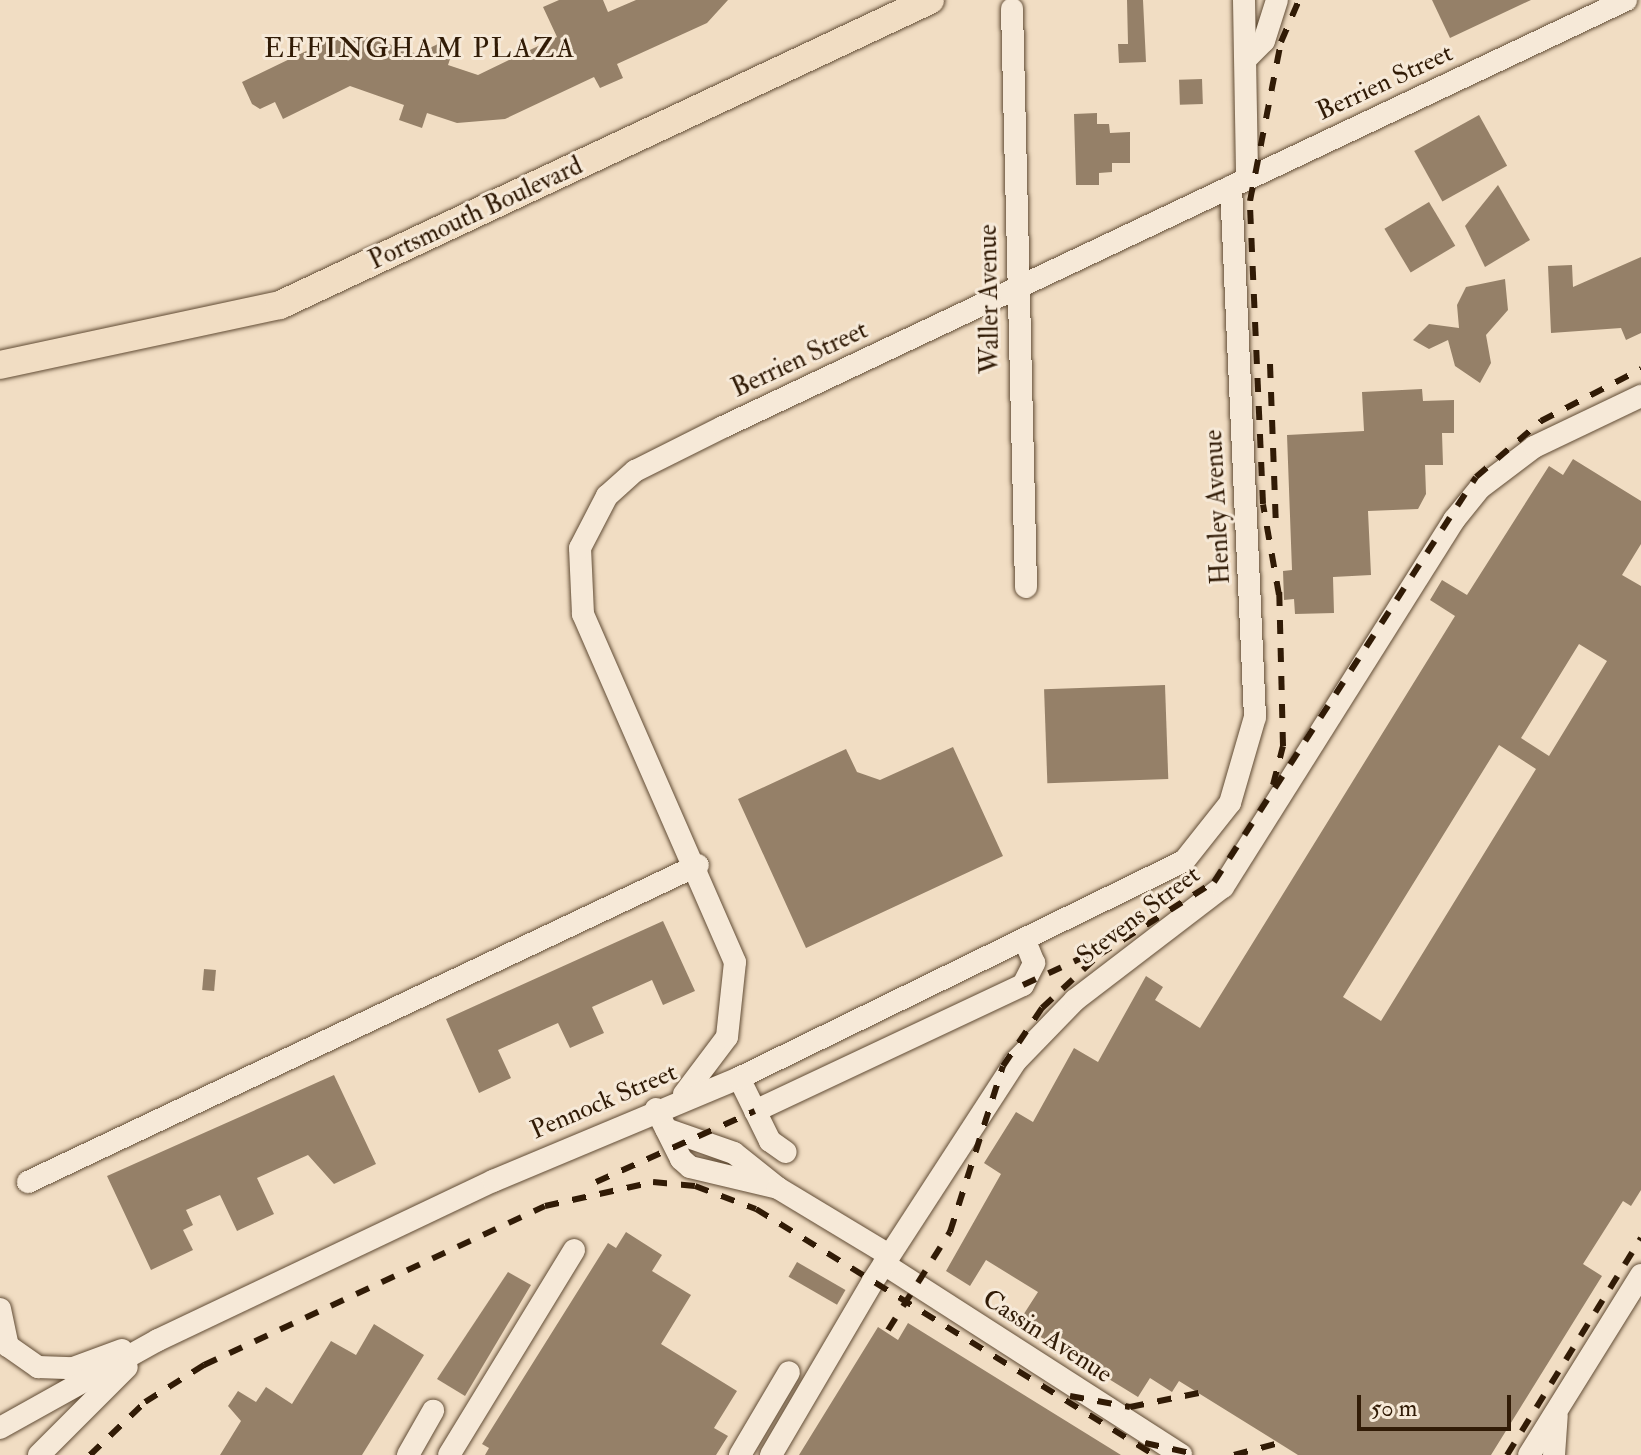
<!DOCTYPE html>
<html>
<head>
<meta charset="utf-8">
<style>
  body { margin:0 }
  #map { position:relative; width:1641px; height:1455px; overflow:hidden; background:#f1ddc3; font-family:"IM FELL Double Pica",serif }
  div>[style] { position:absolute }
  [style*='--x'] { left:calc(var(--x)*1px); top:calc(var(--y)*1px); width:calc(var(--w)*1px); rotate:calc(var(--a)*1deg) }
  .building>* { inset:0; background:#958068; transform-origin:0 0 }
  .roads { filter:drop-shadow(0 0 2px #614c35) drop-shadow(0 0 2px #614c35) }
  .minor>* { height:22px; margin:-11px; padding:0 11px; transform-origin:11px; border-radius:11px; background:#f6e9d8 }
  .major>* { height:28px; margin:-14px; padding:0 14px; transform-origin:14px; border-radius:14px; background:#f1ddc3 }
  .rail>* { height:6px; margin-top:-3px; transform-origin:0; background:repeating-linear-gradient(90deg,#311b06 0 14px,transparent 0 28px) }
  span { translate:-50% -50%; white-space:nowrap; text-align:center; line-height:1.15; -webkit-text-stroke:6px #f6e9d8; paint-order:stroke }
  .street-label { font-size:26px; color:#311b06 }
  .neighbourhood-label { font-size:28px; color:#311b06; letter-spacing:2px }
  .scale { position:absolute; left:1357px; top:1395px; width:154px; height:36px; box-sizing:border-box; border:4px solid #311b06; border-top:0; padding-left:10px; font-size:24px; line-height:28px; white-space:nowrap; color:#311b06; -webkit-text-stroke:6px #f6e9d8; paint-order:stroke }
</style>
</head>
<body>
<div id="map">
  <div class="building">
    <i style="clip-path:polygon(559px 0,603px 0,608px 12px,636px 0,728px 0,707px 23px,617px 64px,623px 78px,600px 88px,594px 77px,505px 119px,457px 123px,427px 113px,422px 128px,399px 120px,404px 105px,350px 86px,283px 119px,275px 102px,260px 109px,252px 104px,242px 82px,329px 40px,369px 37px,417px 54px,438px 44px,453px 50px,448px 65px,478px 75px,557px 37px,543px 7px)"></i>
    <i style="clip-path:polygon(1127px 0,1143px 0,1146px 62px,1119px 63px,1118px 44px,1128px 44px)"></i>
    <i style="clip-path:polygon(1432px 0,1531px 0,1450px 38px)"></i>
    <i style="left:1202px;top:79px;width:25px;height:23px;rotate:88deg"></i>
    <i style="clip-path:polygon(1097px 113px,1097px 124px,1109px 124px,1110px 133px,1130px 132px,1130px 163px,1112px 163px,1112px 172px,1099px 173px,1099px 185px,1076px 185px,1074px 114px)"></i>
    <i style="left:1479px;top:115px;width:58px;height:74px;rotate:61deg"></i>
    <i style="clip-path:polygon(1498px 185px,1530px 240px,1485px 267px,1465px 226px)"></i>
    <i style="left:1429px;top:202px;width:51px;height:52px;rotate:59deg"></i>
    <i style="clip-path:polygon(1641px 257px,1641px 333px,1626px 340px,1621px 328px,1551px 333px,1548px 266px,1572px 265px,1573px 287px)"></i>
    <i style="clip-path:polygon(1505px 279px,1508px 310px,1486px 335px,1491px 363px,1480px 383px,1455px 366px,1448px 340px,1429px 349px,1413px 340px,1429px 324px,1459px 328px,1457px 305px,1466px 287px)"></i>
    <i style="clip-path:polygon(1422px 389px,1423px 401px,1454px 400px,1454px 433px,1442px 433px,1443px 465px,1425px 465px,1426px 494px,1418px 509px,1368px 511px,1371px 575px,1333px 577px,1334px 613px,1295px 614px,1294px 599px,1284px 600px,1283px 571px,1292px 570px,1287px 435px,1364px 431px,1362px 392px)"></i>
    <i style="clip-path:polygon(evenodd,1573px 459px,1641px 501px,1641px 544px,1622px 575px,1641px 586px,1641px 1190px,1631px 1206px,1623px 1201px,1583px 1264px,1602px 1276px,1491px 1455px,1298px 1455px,1179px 1381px,1172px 1392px,1150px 1378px,1138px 1397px,1018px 1323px,1038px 1292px,986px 1260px,970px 1286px,946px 1271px,1001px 1174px,984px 1163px,1016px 1112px,1033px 1122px,1074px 1048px,1098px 1062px,1146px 976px,1163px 987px,1155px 1000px,1200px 1028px,1455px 616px,1430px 600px,1442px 580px,1467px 595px,1549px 466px,1563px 475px,1573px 459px,1579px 644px,1607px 661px,1549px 756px,1521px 738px,1579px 644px,1573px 459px,1499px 745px,1536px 769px,1381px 1021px,1343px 997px,1499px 745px)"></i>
    <i style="left:1165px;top:685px;width:94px;height:121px;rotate:88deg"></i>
    <i style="clip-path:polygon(953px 747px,1003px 856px,806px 948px,738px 799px,846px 749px,857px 772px,880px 780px)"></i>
    <i style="clip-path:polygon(663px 921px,695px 991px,663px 1005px,652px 980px,592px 1007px,604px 1033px,570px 1048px,558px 1023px,498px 1050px,511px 1078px,479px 1093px,446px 1019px)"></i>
    <i style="left:204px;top:969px;width:12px;height:21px;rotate:5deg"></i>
    <i style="clip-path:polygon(334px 1075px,376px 1164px,334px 1184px,308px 1155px,257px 1178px,274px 1214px,237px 1231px,220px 1195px,186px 1210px,193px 1225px,183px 1230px,193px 1250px,151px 1270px,107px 1176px)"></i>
    <i style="clip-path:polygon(626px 1232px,662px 1255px,652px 1271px,691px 1295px,661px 1344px,737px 1391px,714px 1428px,728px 1436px,716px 1455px,485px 1455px,489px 1448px,482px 1444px,608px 1243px,616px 1248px)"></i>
    <i style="left:797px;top:1262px;width:56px;height:17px;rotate:30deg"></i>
    <i style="clip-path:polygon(508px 1272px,531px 1285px,465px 1396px,437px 1379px)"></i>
    <i style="clip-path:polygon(908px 1323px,1121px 1455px,799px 1455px,878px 1327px,898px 1340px)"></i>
    <i style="clip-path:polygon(374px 1324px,424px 1355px,362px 1455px,220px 1455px,241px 1421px,228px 1406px,238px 1391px,256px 1402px,266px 1387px,292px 1404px,331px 1341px,356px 1355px)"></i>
  </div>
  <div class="roads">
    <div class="minor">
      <i style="--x:1244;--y:0;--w:179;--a:89"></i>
      <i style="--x:1012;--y:9;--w:578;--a:88.61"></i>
      <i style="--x:1246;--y:59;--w:25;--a:-45"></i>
      <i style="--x:1264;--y:41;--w:43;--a:-72.4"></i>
      <i style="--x:739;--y:1078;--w:70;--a:63.8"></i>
      <i style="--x:770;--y:1141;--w:19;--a:35"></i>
      <i style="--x:684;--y:1094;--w:71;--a:-53"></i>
      <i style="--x:727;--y:1037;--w:75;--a:-83.9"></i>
      <i style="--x:735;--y:962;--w:380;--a:-113.6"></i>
      <i style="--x:583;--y:614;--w:66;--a:-92.6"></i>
      <i style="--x:580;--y:548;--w:59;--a:-62.6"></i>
      <i style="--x:607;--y:496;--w:38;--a:-42"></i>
      <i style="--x:635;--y:471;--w:98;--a:-26.6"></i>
      <i style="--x:723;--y:427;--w:999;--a:-25.31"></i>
      <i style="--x:656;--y:1109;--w:56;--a:63.4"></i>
      <i style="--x:681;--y:1159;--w:12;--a:42"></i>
      <i style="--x:690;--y:1167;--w:90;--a:13.4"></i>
      <i style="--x:778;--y:1188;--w:56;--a:-141.5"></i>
      <i style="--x:734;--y:1153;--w:72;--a:-160.6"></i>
      <i style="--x:755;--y:1111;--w:296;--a:-25.2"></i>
      <i style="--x:1023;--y:985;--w:25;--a:-63"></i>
      <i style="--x:1034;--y:963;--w:24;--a:-112"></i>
      <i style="--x:28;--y:1182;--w:741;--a:-25.32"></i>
      <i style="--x:778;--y:1188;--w:130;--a:31.1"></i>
      <i style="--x:884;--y:1264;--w:353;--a:32.7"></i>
      <i style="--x:0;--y:1309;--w:38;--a:78"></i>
      <i style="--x:8;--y:1346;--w:37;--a:35"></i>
      <i style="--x:38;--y:1367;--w:35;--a:2"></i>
      <i style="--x:73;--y:1368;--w:52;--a:-20.2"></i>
      <i style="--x:0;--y:1428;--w:181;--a:-29.1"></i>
      <i style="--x:158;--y:1340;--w:371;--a:-25.4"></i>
      <i style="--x:493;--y:1181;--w:267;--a:-22.7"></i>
      <i style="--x:739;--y:1078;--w:495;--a:-26"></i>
      <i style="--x:1184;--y:861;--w:74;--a:-51.6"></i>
      <i style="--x:1230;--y:803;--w:90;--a:-73.8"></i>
      <i style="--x:1255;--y:717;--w:531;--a:-92.59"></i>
      <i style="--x:39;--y:1455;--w:124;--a:-45"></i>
      <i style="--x:408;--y:1455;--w:51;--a:-60.4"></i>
      <i style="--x:449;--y:1455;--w:240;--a:-58.6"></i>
      <i style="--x:740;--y:1455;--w:96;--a:-59.4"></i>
      <i style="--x:771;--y:1455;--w:202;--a:-59.6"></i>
      <i style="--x:873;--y:1281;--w:261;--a:-57"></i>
      <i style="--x:1015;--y:1062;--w:86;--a:-45.9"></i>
      <i style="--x:1075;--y:1000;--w:186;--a:-37.4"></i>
      <i style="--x:1223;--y:887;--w:434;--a:-57.8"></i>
      <i style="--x:1454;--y:520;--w:41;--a:-50.9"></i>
      <i style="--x:1480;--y:488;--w:68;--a:-37.2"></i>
      <i style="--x:1534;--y:447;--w:119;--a:-25.5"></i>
      <i style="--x:1529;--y:1455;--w:212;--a:-58.1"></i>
      <i style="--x:1554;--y:1455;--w:39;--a:-86"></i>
    </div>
    <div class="major">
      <i style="--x:0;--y:365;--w:286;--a:-12.1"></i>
      <i style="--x:280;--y:305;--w:718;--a:-25.14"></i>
    </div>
  </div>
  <div class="rail">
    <i style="--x:1270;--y:364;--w:162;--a:87.9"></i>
    <i style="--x:1279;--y:595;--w:92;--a:-100"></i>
    <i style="--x:1263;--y:504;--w:303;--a:-92.5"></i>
    <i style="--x:1250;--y:201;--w:162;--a:-79"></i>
    <i style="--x:1281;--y:42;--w:46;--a:-66.8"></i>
    <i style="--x:1273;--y:785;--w:40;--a:-75.6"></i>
    <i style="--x:1283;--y:746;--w:160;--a:-91.4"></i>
    <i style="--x:1023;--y:985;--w:74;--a:-24.8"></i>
    <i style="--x:596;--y:1182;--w:174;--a:-24.1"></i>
    <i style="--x:888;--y:1330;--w:116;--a:-57.7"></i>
    <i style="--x:950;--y:1232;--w:174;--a:-72.3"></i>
    <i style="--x:1003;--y:1066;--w:70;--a:-56.1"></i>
    <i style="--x:1042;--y:1008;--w:78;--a:-42.9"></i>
    <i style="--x:1099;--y:955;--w:136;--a:-32.4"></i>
    <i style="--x:1214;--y:882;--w:482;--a:-57.1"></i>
    <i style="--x:1476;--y:477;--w:86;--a:-40.7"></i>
    <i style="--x:1541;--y:421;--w:113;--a:-27.5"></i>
    <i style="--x:1070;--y:1396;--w:61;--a:10.4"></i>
    <i style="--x:1130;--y:1407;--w:70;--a:-11.5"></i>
    <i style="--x:1145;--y:1443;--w:55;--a:12.5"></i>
    <i style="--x:90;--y:1455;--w:76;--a:-43.9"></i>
    <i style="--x:145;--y:1402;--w:70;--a:-32.1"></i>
    <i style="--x:204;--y:1365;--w:376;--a:-25"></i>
    <i style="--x:545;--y:1206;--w:111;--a:-12.5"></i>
    <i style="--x:653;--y:1182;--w:42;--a:5.4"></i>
    <i style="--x:695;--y:1186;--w:65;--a:20.7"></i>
    <i style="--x:756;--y:1209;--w:469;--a:31.7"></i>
    <i style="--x:1234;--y:1455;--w:47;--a:-14.9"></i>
    <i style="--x:1507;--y:1455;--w:255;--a:-58.3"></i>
  </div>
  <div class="street-label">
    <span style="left:1385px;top:83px;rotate:-25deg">Berrien Street</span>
    <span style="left:476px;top:214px;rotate:-25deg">Portsmouth Boulevard</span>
    <span style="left:990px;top:299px;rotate:-91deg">Waller Avenue</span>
    <span style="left:800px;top:360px;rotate:-25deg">Berrien Street</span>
    <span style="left:1218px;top:507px;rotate:-93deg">Henley Avenue</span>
    <span style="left:1139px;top:916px;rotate:-37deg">Stevens Street</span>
    <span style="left:604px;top:1102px;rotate:-23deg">Pennock Street</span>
    <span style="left:1047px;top:1337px;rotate:33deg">Cassin Avenue</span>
  </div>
  <div class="neighbourhood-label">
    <span style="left:420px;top:49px">EFFINGHAM PLAZA</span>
  </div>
  <div class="scale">50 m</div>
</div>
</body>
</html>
